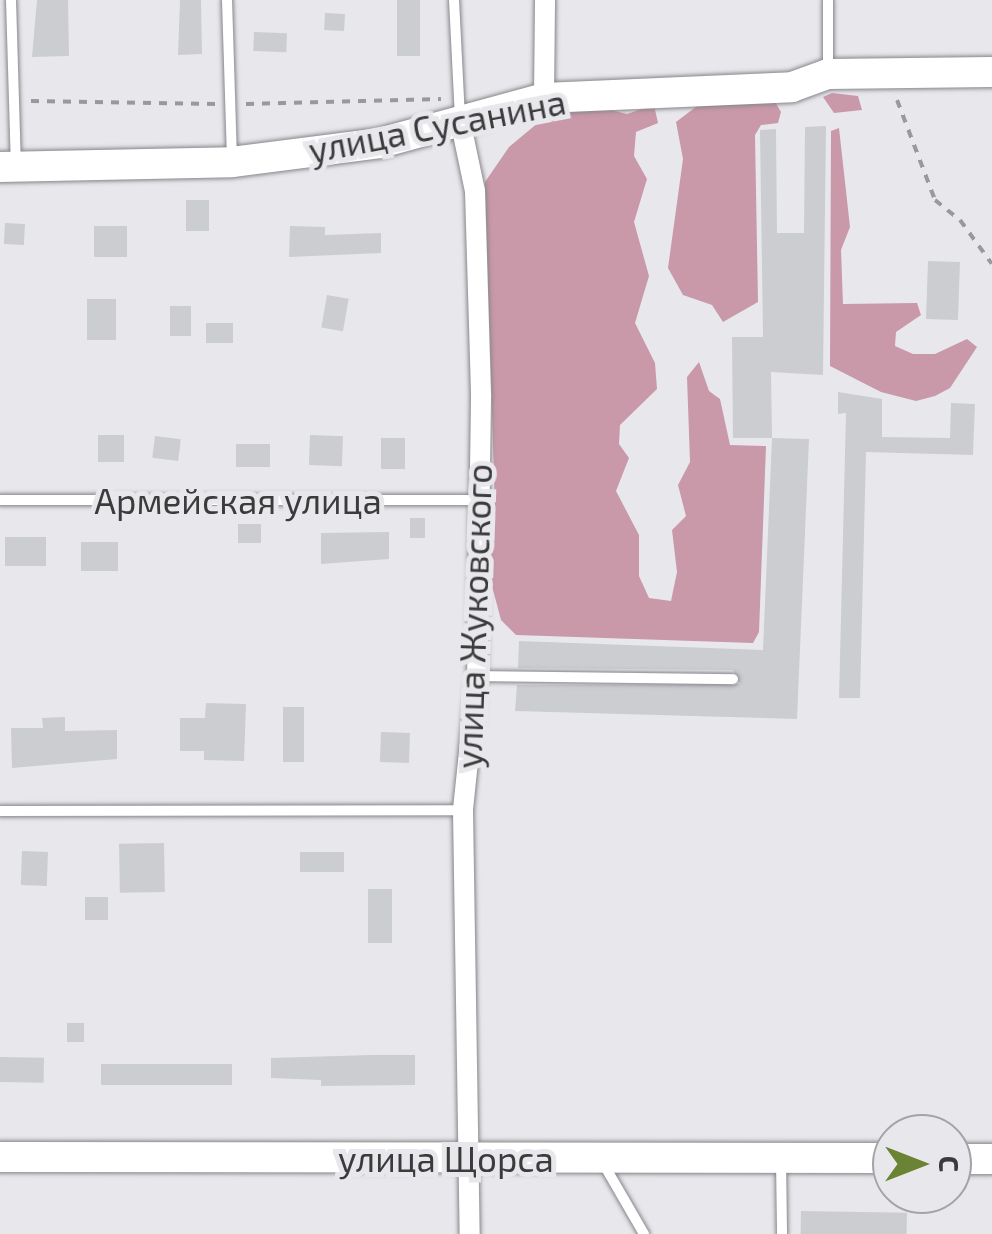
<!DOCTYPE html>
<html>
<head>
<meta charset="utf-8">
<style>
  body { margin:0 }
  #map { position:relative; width:992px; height:1234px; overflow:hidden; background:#e8e8ec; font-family:"Exo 2",sans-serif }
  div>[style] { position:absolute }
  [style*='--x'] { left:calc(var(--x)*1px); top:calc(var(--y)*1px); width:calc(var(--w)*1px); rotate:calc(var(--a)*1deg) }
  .forest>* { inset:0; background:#c998a9 }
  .building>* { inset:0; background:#cbcdd1; transform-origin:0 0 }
  .path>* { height:4px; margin-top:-2px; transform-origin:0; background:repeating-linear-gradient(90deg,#99999c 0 8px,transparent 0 16px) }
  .roads { filter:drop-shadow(0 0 2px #87868a) drop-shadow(0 0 2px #87868a) }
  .lane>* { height:10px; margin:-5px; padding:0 5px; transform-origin:5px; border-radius:5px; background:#fff }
  .street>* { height:20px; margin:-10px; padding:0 10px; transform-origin:10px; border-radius:10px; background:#fff }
  .secondary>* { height:30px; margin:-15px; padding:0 15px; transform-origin:15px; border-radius:15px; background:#fff }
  span { translate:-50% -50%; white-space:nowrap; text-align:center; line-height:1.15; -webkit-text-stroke:10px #e8e8ec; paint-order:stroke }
  .street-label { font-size:35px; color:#3b3b3c }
  .north { position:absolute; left:872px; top:1114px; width:100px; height:100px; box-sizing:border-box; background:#e8e8ec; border:2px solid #a3a3a6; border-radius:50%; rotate:90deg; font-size:28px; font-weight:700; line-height:40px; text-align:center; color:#3b3b3c }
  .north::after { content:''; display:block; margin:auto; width:35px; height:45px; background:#6b8335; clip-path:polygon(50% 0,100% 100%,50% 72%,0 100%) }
</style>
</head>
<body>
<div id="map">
  <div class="forest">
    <i style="clip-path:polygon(832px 93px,858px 96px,862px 110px,834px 113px,823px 97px)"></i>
    <i style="clip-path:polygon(705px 100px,774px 100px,781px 112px,778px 123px,761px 125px,755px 135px,758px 302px,723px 322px,712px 305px,683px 295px,668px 268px,683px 159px,676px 122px)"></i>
    <i style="clip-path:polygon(654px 105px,658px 123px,636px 132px,634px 156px,647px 179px,634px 222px,649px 276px,635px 323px,655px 363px,657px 389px,620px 425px,619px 444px,629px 458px,616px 491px,639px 535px,639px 576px,649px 598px,671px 601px,677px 572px,672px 530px,686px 516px,678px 485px,690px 462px,687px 377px,699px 362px,709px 391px,720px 399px,730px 445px,766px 446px,759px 632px,753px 643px,516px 635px,501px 620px,489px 575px,495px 510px,485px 182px,509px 147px,545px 117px,599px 107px,627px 114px)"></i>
    <i style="clip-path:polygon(839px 128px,850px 227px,841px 250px,843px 304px,917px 303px,921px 315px,896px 332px,895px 346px,913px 354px,935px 354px,967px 339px,977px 347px,950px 388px,935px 396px,916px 401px,881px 392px,830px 366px,831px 131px)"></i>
  </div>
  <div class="building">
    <i style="clip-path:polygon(37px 0,68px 0,69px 56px,32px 57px)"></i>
    <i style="clip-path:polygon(180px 0,201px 0,202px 54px,178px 55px)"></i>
    <i style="left:397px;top:0;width:23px;height:56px"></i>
    <i style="left:325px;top:13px;width:20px;height:17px;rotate:3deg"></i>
    <i style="left:254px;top:32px;width:33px;height:19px;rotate:2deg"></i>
    <i style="clip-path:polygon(826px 126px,823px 375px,771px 372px,772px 438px,733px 438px,732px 337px,763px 337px,760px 130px,776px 129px,777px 233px,804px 233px,805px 127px)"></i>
    <i style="left:186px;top:200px;width:23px;height:31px"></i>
    <i style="left:5px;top:223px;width:20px;height:21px;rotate:3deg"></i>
    <i style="left:94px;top:226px;width:33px;height:31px"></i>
    <i style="clip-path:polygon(290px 226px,325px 227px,325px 235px,381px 233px,381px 253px,289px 257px)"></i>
    <i style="left:928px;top:261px;width:32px;height:58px;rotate:2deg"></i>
    <i style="left:327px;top:295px;width:22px;height:33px;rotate:10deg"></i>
    <i style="left:87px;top:299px;width:29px;height:41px"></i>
    <i style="left:170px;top:306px;width:21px;height:30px"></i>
    <i style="left:206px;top:323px;width:27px;height:20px"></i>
    <i style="clip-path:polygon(838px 392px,882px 399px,882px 437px,950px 438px,951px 403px,975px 404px,973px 455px,866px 452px,860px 698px,839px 698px,846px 413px,838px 414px)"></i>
    <i style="left:98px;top:435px;width:26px;height:27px"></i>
    <i style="left:310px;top:435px;width:33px;height:30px;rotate:2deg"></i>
    <i style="left:155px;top:436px;width:26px;height:22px;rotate:7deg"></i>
    <i style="left:381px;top:438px;width:24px;height:31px"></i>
    <i style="clip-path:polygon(772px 438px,809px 439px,797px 719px,515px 711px,517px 685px,740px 684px,733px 670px,518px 668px,519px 641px,763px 650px)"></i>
    <i style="left:236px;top:444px;width:34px;height:23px"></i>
    <i style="left:410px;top:518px;width:15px;height:20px"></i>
    <i style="left:238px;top:524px;width:23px;height:19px"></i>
    <i style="clip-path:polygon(389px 532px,389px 559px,321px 564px,321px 533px)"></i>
    <i style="left:5px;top:537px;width:41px;height:29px"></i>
    <i style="left:118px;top:542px;width:29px;height:37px;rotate:90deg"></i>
    <i style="clip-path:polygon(206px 703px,246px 704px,244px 761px,204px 760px,204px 751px,180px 751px,180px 718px,205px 718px)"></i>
    <i style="left:283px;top:707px;width:21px;height:55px"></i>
    <i style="clip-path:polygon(65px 717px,65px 731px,117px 730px,117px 759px,12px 768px,11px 728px,43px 728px,42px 718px)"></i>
    <i style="left:381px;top:732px;width:29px;height:30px;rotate:2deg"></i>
    <i style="left:164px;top:843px;width:49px;height:45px;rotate:89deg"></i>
    <i style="left:22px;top:851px;width:26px;height:34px;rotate:2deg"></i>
    <i style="left:300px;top:852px;width:44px;height:20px"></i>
    <i style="left:368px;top:889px;width:24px;height:54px"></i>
    <i style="left:85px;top:897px;width:23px;height:23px"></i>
    <i style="left:84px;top:1023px;width:19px;height:17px;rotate:90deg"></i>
    <i style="clip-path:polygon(371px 1055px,415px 1055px,415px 1085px,321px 1086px,321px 1080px,271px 1078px,271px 1058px)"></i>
    <i style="left:0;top:1057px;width:44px;height:25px;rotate:1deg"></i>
    <i style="left:232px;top:1064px;width:21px;height:131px;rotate:90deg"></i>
    <i style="left:801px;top:1211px;width:106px;height:23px;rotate:1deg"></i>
  </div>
  <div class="path">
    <i style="--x:897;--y:100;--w:107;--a:69.2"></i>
    <i style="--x:935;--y:200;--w:32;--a:39"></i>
    <i style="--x:960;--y:220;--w:54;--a:54"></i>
    <i style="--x:31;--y:101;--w:185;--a:0.9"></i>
    <i style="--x:246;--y:104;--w:195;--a:-1.5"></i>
  </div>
  <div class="roads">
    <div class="lane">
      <i style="--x:11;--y:0;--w:164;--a:88.3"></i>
      <i style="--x:227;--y:0;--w:159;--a:88.2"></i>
      <i style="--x:454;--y:0;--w:119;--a:87.1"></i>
      <i style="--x:828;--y:0;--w:69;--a:90"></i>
      <i style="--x:0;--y:500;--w:477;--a:0"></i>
      <i style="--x:477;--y:676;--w:256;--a:0.7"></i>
      <i style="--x:0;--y:811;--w:462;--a:-0.1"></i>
      <i style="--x:781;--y:1159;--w:75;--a:89.2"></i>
      <i style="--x:603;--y:1163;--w:82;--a:60"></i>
    </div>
    <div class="street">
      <i style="--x:544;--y:98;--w:98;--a:-89.4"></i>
      <i style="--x:460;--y:120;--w:73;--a:78.1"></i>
      <i style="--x:475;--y:191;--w:207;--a:88.3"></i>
      <i style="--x:481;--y:398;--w:278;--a:90.8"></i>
      <i style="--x:477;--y:676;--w:135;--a:96"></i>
      <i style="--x:463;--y:810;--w:424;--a:89.1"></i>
    </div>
    <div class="secondary">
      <i style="--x:0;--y:167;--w:232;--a:-1.2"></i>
      <i style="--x:232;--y:162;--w:149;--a:-7.3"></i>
      <i style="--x:380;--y:143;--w:170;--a:-15.3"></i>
      <i style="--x:544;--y:98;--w:248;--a:-2.5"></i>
      <i style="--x:792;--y:87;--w:38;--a:-20"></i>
      <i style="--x:828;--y:74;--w:164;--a:-0.7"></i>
      <i style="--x:0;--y:1157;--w:892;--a:0.06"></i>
      <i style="--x:952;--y:1159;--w:40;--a:0"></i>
    </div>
  </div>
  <div class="street-label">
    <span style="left:437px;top:125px;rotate:-11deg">улица Сусанина</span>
    <span style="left:238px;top:500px">Армейская улица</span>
    <span style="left:473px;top:616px;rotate:-88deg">улица Жуковского</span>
    <span style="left:446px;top:1158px">улица Щорса</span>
  </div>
  <div class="north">С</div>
</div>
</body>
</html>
